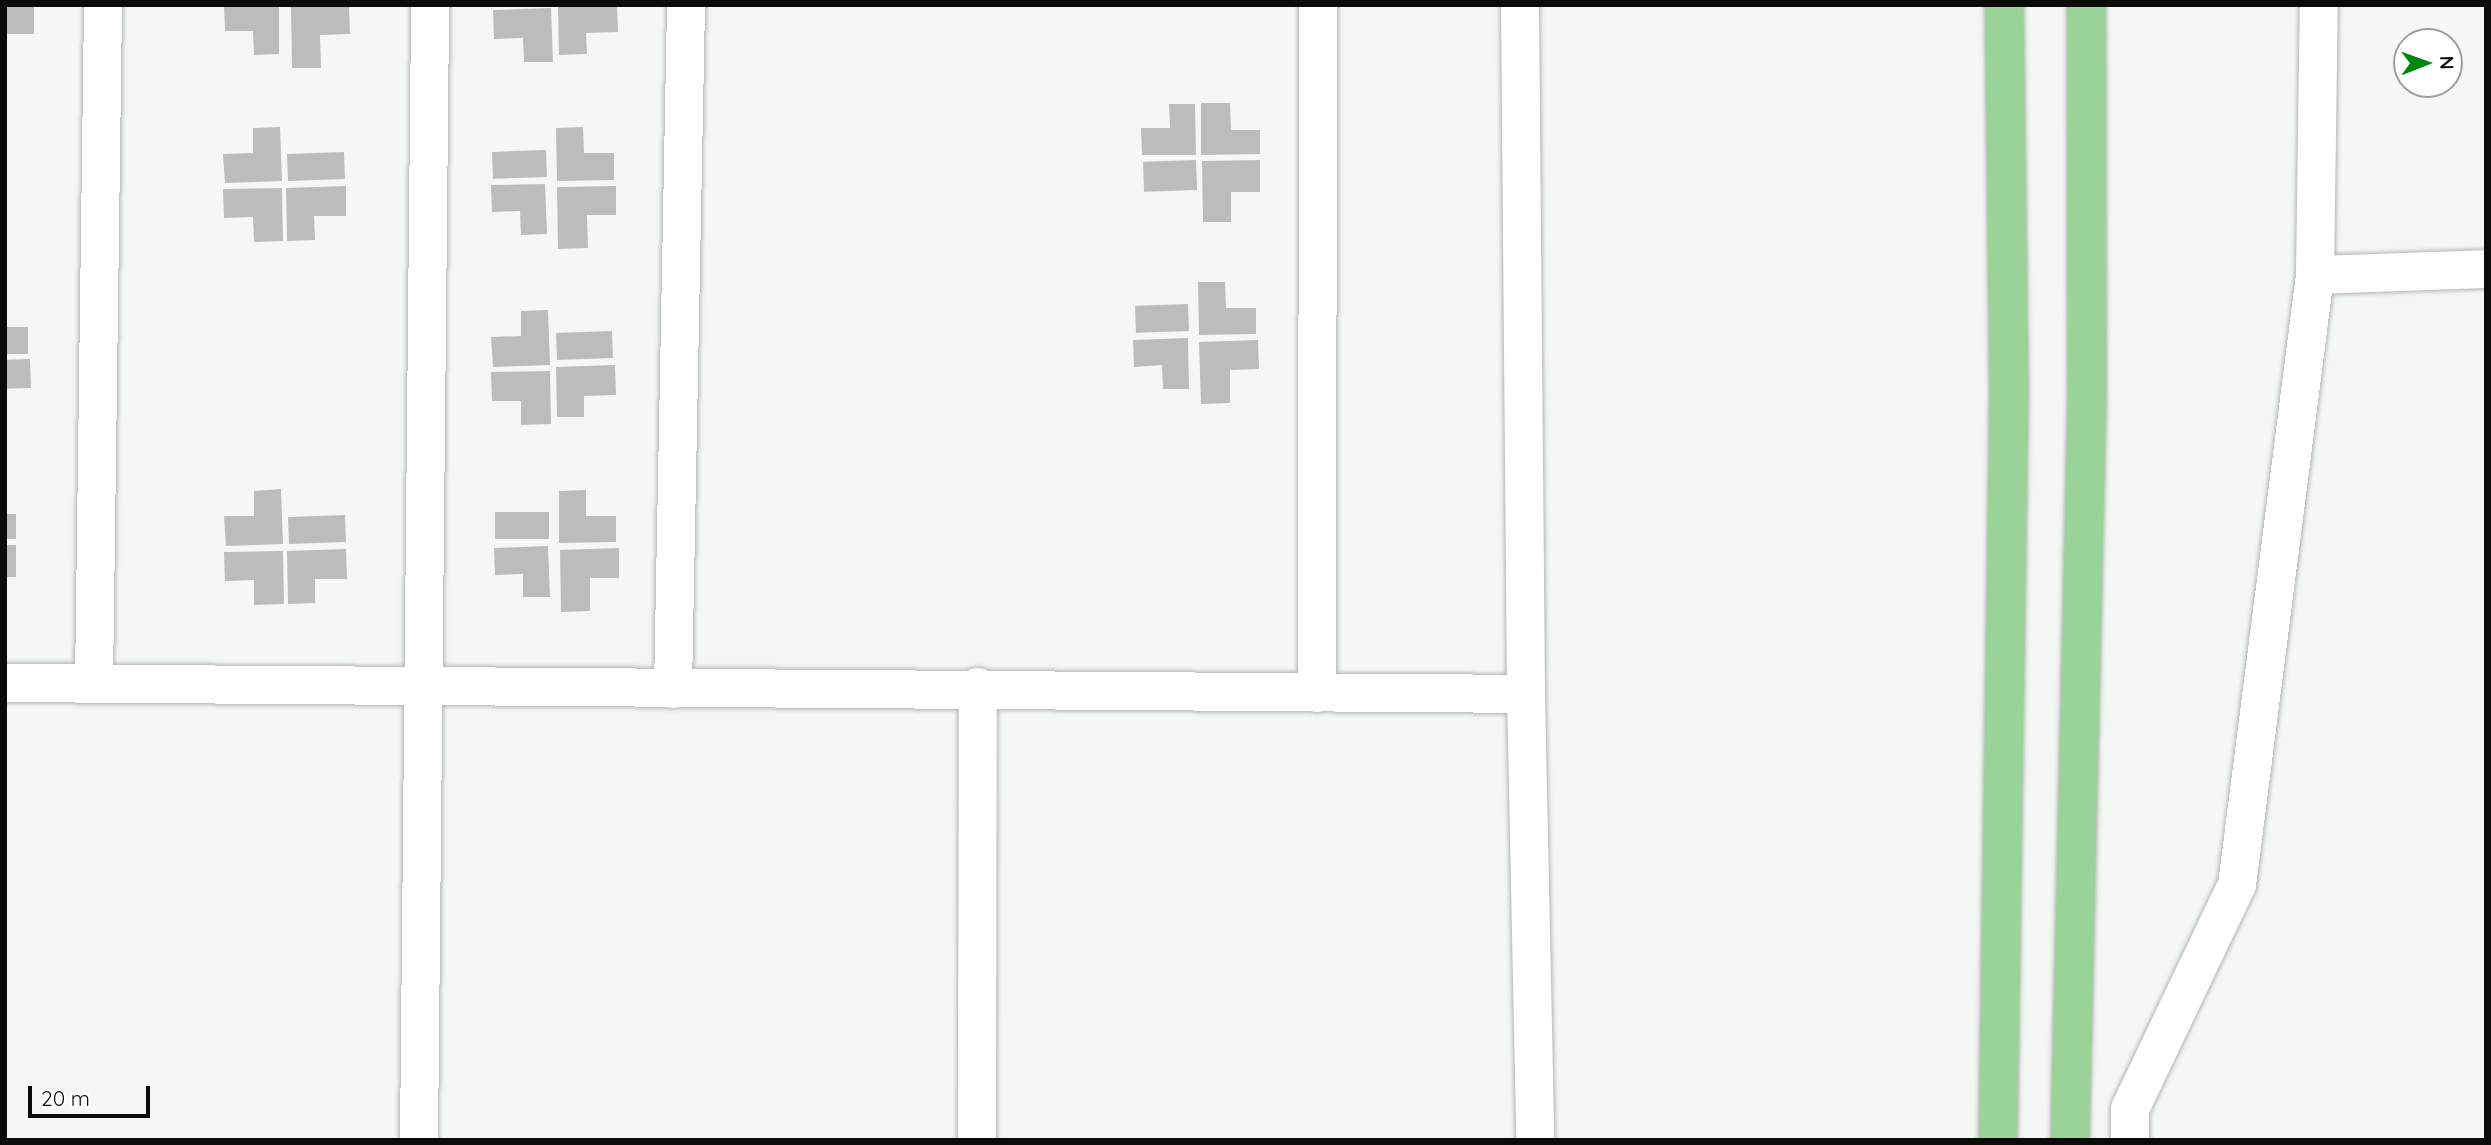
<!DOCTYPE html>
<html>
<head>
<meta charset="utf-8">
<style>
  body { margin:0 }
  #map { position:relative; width:2491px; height:1145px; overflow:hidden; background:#f4f8f4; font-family:Quicksand,sans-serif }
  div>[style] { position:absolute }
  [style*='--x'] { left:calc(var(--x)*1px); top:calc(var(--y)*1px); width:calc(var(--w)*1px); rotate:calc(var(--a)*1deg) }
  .building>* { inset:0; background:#babeba; transform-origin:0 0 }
  .roads { filter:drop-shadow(0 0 2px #b2b6b2) drop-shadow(0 0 2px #b2b6b2) }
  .minor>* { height:38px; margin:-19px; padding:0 19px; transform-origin:19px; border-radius:19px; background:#fff }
  .primary>* { height:38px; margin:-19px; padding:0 19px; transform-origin:19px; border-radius:19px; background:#9ad398 }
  span { translate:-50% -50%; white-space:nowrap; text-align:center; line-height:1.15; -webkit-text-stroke:7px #fff; paint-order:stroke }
  .frame { position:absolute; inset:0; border:7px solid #0a0c0a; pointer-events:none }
  .north { position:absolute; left:2393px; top:28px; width:70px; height:70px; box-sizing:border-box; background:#fff; border:2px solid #9d9e9d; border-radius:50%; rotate:89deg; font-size:19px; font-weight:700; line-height:28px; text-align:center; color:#0a0c0a }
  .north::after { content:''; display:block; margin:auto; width:24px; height:32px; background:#00870d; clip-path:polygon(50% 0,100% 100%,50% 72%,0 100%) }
  .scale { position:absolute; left:28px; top:1086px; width:122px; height:32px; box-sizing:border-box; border:4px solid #0a0c0a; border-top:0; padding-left:9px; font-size:21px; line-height:24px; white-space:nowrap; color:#0a0c0a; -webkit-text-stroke:5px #fff; paint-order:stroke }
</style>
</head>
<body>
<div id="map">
  <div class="building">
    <i style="left:5px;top:5px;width:29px;height:29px"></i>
    <i style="clip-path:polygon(224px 5px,279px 5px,279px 54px,254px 55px,253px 31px,225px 31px)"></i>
    <i style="clip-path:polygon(349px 5px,350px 34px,320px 35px,321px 68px,292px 68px,291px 6px)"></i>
    <i style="clip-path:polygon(558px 5px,617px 5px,618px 32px,586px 33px,587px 54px,559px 55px)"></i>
    <i style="clip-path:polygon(551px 8px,553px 62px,524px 62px,523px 38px,494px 39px,493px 10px)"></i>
    <i style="clip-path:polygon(1201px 103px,1230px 103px,1231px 130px,1260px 130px,1260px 154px,1201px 155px)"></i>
    <i style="clip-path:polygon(1169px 104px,1195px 104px,1196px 155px,1142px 155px,1141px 128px,1170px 128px)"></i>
    <i style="clip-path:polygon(280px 127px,282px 181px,225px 183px,223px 154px,253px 153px,253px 128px)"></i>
    <i style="clip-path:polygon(583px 127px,584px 153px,614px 153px,614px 180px,557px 181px,556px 128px)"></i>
    <i style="left:546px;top:150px;width:27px;height:54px;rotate:88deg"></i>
    <i style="left:344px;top:152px;width:27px;height:57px;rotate:88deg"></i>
    <i style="left:1196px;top:160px;width:30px;height:53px;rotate:88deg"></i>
    <i style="clip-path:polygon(1260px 160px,1260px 192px,1231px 192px,1231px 222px,1203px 222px,1202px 161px)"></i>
    <i style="clip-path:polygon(545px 184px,547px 234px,521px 235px,520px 211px,492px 212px,491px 185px)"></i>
    <i style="clip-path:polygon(346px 186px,346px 216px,314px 216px,315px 240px,287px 241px,286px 188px)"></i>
    <i style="clip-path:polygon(616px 186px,616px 215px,587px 215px,588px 248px,558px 249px,557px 187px)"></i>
    <i style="clip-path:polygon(282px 188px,283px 241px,254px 242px,253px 217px,224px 218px,223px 189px)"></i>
    <i style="clip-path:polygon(1198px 282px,1225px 282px,1226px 308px,1256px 308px,1256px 334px,1199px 335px)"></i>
    <i style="left:1188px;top:304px;width:27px;height:53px;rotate:88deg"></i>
    <i style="clip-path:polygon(548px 310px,550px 365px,493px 367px,491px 337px,521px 336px,521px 311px)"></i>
    <i style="left:5px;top:327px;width:23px;height:27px"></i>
    <i style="left:612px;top:331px;width:27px;height:56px;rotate:88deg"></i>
    <i style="clip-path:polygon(1188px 338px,1189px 389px,1163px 389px,1162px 365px,1134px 367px,1133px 340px)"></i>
    <i style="clip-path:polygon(1258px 340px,1259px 369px,1230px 370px,1230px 403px,1201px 404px,1199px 342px)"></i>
    <i style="left:30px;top:359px;width:29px;height:25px;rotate:88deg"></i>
    <i style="clip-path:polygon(615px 365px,616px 395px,584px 396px,584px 417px,557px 417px,556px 367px)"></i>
    <i style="clip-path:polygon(550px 371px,551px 424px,521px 425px,521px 401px,492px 401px,491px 372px)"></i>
    <i style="clip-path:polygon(281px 489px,283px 544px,226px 546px,224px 516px,254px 516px,254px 491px)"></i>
    <i style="clip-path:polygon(586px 490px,586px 516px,616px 516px,616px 542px,559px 543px,559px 491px)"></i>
    <i style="left:549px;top:512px;width:27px;height:54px;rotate:90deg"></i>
    <i style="left:16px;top:514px;width:25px;height:11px;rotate:90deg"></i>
    <i style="left:345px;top:515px;width:27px;height:57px;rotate:88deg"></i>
    <i style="left:5px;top:545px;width:11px;height:32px"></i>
    <i style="clip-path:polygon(548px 546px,550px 597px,523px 597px,523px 574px,495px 575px,494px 548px)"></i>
    <i style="clip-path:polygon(619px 548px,619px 578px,590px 578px,590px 611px,561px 612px,560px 550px)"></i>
    <i style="clip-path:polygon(346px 549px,347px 579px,315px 579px,315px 603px,288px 604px,287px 551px)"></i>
    <i style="clip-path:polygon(283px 551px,284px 604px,254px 605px,254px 580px,225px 581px,224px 552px)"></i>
  </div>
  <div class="roads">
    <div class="minor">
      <i style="--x:1520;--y:5;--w:689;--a:89.5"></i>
      <i style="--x:1526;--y:694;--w:446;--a:88.8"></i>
      <i style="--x:2315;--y:275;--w:171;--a:-2"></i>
      <i style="--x:5;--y:683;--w:1521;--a:0.41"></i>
      <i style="--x:94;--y:684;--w:679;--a:-89.24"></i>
      <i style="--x:673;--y:689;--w:684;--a:-88.91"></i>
      <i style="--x:1317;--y:693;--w:688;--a:-89.92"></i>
      <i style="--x:419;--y:1140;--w:1135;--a:-89.44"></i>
      <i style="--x:977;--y:1140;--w:453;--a:-89.9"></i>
      <i style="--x:2130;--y:1140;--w:31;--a:-90"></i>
      <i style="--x:2130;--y:1109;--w:248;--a:-64.5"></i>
      <i style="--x:2237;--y:885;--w:615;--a:-82.71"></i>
      <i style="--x:2315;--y:275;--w:270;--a:-89.2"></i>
    </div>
    <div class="primary">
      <i style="--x:1998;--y:1140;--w:746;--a:-89.16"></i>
      <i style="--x:2009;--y:394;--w:389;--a:-90.7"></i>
      <i style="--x:2070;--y:1140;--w:745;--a:-88.69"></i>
      <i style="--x:2087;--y:395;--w:390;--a:-90.1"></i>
    </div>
  </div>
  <div class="frame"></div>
  <div class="north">N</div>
  <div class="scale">20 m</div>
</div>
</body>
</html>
